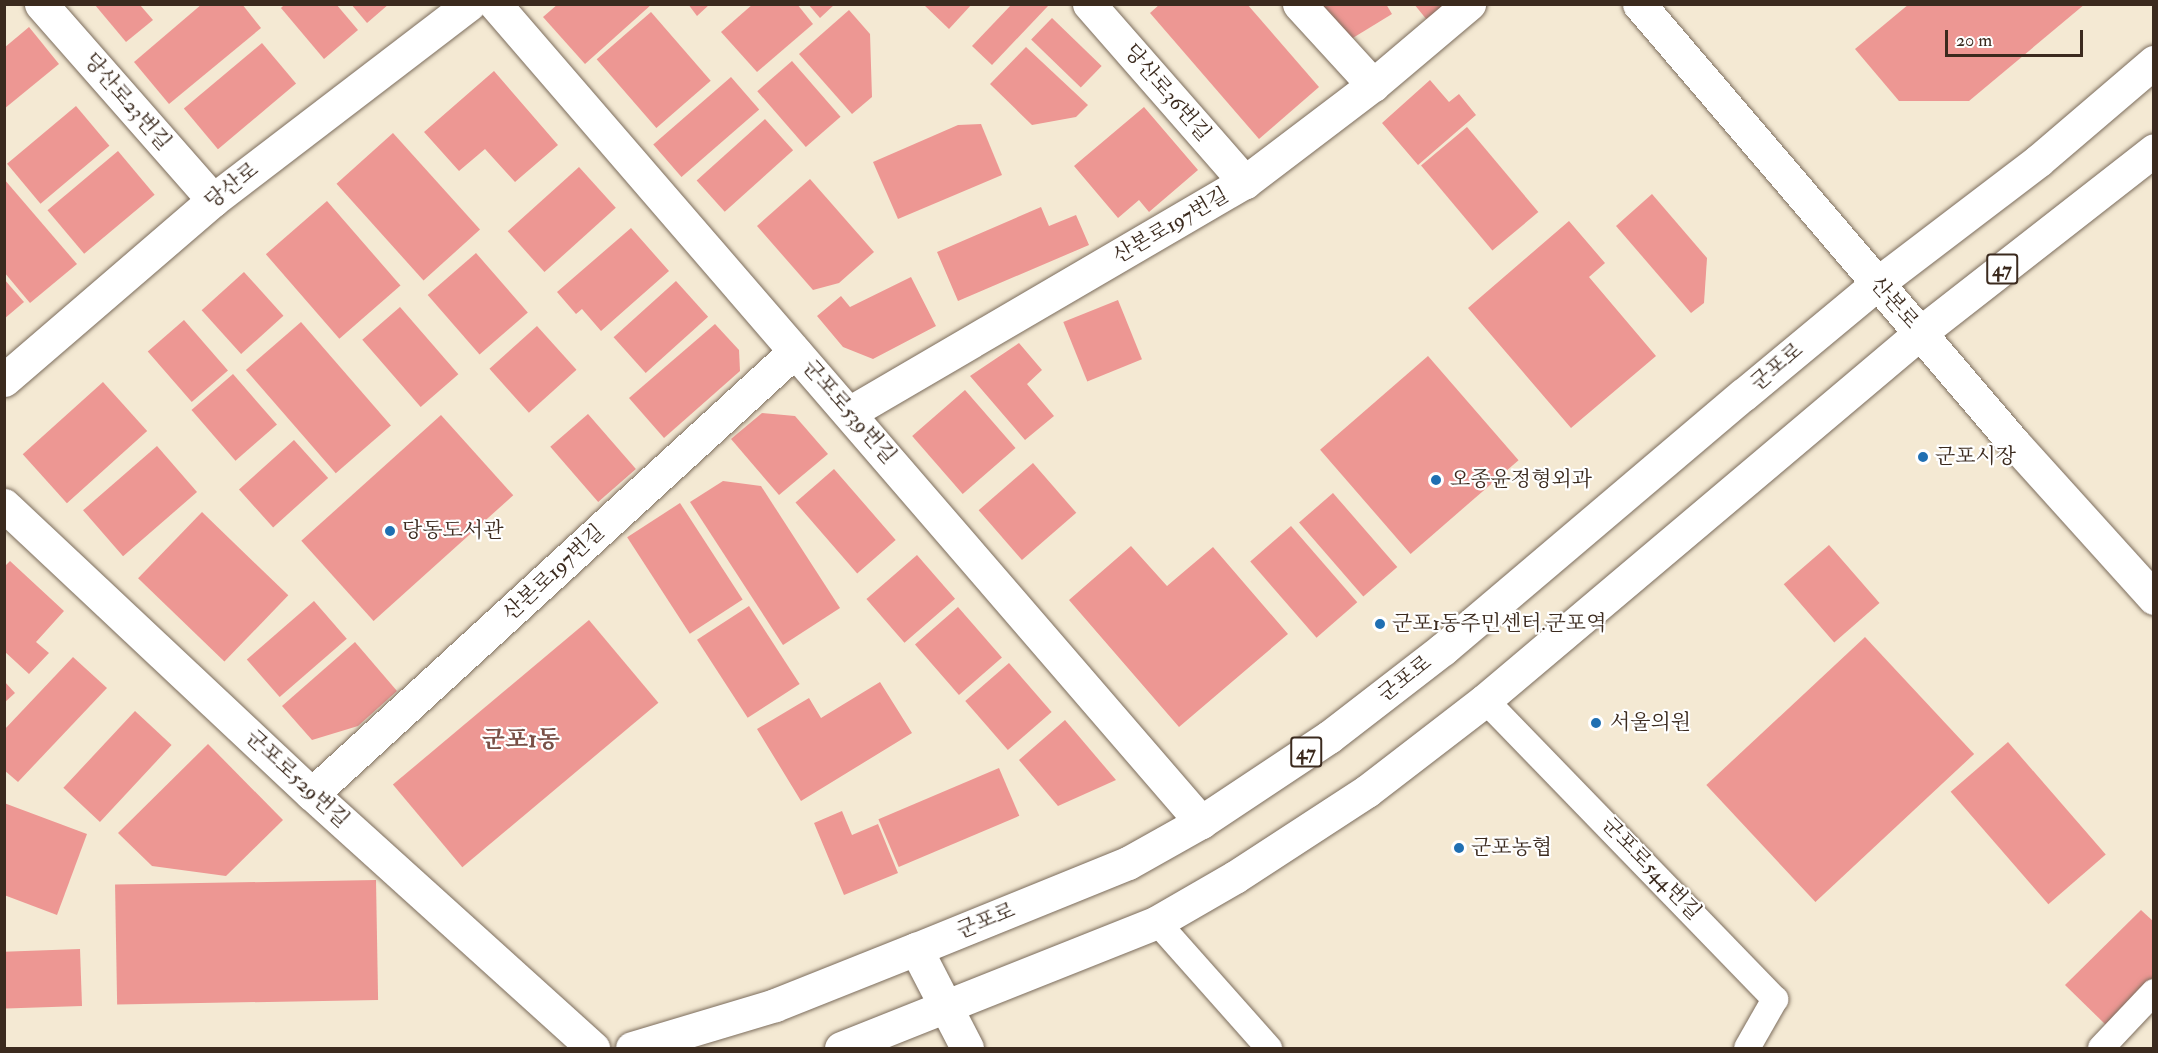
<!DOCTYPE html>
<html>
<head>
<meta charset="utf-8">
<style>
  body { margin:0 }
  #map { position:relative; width:2158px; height:1053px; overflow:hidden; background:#f4e9d3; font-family:"IM FELL Double Pica","Noto Serif KR",serif }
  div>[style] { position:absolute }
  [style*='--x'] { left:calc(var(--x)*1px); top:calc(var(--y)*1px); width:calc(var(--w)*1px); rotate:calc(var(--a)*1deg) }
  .building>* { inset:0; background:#ed9793; transform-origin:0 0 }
  .roads { filter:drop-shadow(0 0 2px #7c6d5d) drop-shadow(0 0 2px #7c6d5d) }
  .service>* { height:26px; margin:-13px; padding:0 13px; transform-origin:13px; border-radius:13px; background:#fff }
  .minor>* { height:33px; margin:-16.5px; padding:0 16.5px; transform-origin:16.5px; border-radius:16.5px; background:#fff }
  .tertiary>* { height:33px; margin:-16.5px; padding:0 16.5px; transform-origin:16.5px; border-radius:16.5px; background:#fff }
  .primary>* { height:33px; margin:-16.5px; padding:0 16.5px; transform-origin:16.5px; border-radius:16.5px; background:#fff }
  .dots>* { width:16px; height:16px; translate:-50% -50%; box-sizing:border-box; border:3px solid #fff; border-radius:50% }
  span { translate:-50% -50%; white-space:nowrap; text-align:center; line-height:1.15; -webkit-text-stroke:4.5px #fff; paint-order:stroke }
  .shield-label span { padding:2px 4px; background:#fff; border:2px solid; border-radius:4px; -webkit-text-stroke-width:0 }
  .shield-label { font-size:20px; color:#3b2a1e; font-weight:700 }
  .street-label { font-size:21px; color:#3b2a1e }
  .poi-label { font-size:21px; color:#3b2a1e }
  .left { translate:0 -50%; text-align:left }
  .quarter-label { font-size:24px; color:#795047; font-weight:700 }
  .frame { position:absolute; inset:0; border:6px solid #3b2a1e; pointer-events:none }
  .scale { position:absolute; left:1945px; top:30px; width:138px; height:27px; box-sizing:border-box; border:3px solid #3b2a1e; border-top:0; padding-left:8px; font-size:18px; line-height:21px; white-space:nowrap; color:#3b2a1e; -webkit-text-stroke:4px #fff; paint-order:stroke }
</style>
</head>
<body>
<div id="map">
  <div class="building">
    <i style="clip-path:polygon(202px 4px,242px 4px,261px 28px,169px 104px,134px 62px)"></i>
    <i style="clip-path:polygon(285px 4px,336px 4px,358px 30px,324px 59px,281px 8px)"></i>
    <i style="clip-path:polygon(351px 4px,389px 4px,367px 23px)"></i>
    <i style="clip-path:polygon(558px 4px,652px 4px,585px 64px,543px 17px)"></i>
    <i style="clip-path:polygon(688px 4px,710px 4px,697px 16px)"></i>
    <i style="clip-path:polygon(753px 4px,797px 4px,813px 24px,757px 72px,721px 32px)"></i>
    <i style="clip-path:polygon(808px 4px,835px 4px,820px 18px)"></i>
    <i style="clip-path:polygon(923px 4px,972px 4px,949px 29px)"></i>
    <i style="clip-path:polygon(1012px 4px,1048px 6px,992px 65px,972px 46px)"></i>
    <i style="clip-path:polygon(1160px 4px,1247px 4px,1319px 87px,1259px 139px,1150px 13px)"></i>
    <i style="clip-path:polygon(1318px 4px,1386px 4px,1392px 14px,1343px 44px)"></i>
    <i style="clip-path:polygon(1414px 4px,1446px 4px,1427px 20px)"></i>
    <i style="clip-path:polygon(1909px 4px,2085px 4px,1969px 101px,1899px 101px,1855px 49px)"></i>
    <i style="clip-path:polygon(95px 5px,140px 5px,153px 20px,126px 42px)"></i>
    <i style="clip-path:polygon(849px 10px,870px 34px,872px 97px,852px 114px,799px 54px)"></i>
    <i style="left:651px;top:12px;width:91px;height:72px;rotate:49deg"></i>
    <i style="left:1052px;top:18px;width:69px;height:30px;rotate:44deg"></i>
    <i style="clip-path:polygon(29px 27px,59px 64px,4px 109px,4px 48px)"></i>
    <i style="left:262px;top:43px;width:53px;height:102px;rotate:50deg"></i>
    <i style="clip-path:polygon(1026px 47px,1088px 105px,1076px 117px,1032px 125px,990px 84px)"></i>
    <i style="left:792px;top:61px;width:74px;height:46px;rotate:49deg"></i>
    <i style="clip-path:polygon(494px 71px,558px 145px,515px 182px,485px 149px,459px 171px,424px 132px)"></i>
    <i style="left:731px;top:77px;width:43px;height:103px;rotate:49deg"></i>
    <i style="clip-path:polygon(1430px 80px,1449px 102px,1459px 94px,1476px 115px,1418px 165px,1382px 123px)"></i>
    <i style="left:76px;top:106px;width:52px;height:90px;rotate:50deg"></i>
    <i style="clip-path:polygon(1144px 107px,1198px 170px,1149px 212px,1139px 200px,1118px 218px,1074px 166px)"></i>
    <i style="left:765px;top:119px;width:42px;height:92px;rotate:48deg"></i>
    <i style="clip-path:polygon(981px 124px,1002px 175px,898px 219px,873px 162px,958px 125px)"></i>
    <i style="left:1467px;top:127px;width:111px;height:60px;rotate:50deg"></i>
    <i style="left:393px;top:133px;width:130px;height:76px;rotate:48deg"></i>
    <i style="left:118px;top:151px;width:57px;height:92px;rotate:50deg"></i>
    <i style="left:579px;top:167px;width:55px;height:96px;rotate:48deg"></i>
    <i style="clip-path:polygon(4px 179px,77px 264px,30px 303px,4px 272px)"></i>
    <i style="clip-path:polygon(810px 179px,874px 252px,839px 283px,813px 290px,757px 226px)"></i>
    <i style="clip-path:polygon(1652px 194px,1707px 258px,1704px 303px,1691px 313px,1616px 226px)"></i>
    <i style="left:327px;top:201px;width:112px;height:81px;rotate:49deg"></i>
    <i style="clip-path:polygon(1041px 207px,1049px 226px,1076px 215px,1089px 245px,958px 301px,937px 252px)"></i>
    <i style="clip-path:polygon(1569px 221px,1605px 263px,1589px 277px,1656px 356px,1571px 428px,1468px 308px)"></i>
    <i style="clip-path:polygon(631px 228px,669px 271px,601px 331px,582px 309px,576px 314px,557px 292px)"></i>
    <i style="left:476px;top:253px;width:79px;height:64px;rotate:49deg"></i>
    <i style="left:244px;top:272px;width:59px;height:57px;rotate:48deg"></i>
    <i style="clip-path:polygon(911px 277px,936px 326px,873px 359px,843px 347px,817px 316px,841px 296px,850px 307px)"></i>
    <i style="clip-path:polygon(4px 279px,24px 302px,4px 319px)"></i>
    <i style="left:676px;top:281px;width:48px;height:84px;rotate:48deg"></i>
    <i style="left:1118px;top:300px;width:64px;height:59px;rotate:68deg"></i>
    <i style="left:400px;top:307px;width:89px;height:50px;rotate:49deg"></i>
    <i style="left:184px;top:320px;width:67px;height:48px;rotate:49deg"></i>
    <i style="left:301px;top:322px;width:137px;height:73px;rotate:49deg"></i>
    <i style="clip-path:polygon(715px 324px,739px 350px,740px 371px,664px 438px,629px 398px)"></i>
    <i style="left:537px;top:326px;width:59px;height:64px;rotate:48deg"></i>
    <i style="clip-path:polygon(1019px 343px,1042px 370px,1027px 384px,1054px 416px,1025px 440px,970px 376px)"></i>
    <i style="left:1428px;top:356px;width:138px;height:143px;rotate:49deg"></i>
    <i style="left:233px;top:374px;width:67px;height:55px;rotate:49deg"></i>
    <i style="left:103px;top:382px;width:66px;height:108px;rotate:48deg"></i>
    <i style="left:965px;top:390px;width:77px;height:70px;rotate:49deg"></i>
    <i style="clip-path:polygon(762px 413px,795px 416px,828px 454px,779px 495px,731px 439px)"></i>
    <i style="left:588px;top:414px;width:73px;height:50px;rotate:49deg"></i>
    <i style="left:441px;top:415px;width:108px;height:188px;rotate:48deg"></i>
    <i style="left:294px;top:440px;width:51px;height:74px;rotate:48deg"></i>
    <i style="left:157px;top:446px;width:61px;height:98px;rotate:49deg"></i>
    <i style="left:1033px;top:463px;width:66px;height:72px;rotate:49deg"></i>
    <i style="left:834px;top:469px;width:94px;height:51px;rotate:49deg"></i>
    <i style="clip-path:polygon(723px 481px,761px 486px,840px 608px,783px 645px,690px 502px)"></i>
    <i style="left:1333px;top:493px;width:98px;height:45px;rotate:49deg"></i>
    <i style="left:680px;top:503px;width:115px;height:63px;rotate:57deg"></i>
    <i style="left:202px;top:512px;width:120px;height:92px;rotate:44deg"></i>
    <i style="left:1291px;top:526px;width:101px;height:54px;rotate:49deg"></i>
    <i style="left:1829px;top:545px;width:77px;height:60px;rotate:49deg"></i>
    <i style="clip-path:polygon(1131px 546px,1167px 586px,1213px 547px,1288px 634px,1179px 727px,1069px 600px)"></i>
    <i style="left:917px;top:555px;width:58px;height:67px;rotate:49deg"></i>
    <i style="clip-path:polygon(10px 561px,64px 611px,36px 642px,49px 653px,29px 674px,4px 651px,4px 567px)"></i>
    <i style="left:314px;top:601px;width:50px;height:89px;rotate:49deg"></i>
    <i style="left:749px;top:606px;width:93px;height:62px;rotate:57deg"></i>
    <i style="left:958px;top:607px;width:67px;height:57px;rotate:49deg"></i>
    <i style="left:589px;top:620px;width:108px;height:256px;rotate:50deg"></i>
    <i style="left:1865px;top:637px;width:160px;height:217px;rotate:47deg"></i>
    <i style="clip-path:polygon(355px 642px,397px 691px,358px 726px,312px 740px,282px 706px)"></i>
    <i style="clip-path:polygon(73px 657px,107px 688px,18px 782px,4px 770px,4px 730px)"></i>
    <i style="left:1009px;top:663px;width:65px;height:58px;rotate:49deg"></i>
    <i style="clip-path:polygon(4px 681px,15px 693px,4px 703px)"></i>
    <i style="clip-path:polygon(880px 682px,912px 733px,801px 801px,757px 729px,809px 698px,821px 718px)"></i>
    <i style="left:135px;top:711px;width:50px;height:105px;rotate:43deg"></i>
    <i style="clip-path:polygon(1065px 720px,1116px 780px,1058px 806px,1019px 760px)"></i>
    <i style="left:2008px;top:742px;width:149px;height:76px;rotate:49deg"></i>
    <i style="clip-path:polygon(208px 744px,283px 820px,226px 876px,152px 866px,118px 833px)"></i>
    <i style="left:999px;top:768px;width:52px;height:131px;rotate:67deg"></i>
    <i style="clip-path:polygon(4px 803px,87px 834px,57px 915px,4px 895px)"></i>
    <i style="clip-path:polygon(842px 811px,852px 835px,878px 824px,898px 873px,844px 895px,814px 823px)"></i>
    <i style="left:376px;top:880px;width:120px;height:261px;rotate:89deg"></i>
    <i style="clip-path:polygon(2141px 910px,2154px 922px,2154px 982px,2108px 1027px,2065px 985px)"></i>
    <i style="left:80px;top:949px;width:57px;height:76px;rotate:88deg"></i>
  </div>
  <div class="roads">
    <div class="service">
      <i style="--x:1485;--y:700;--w:417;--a:45.9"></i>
      <i style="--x:1775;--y:999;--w:56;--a:119.7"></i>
      <i style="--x:1157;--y:922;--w:169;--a:48.4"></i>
      <i style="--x:2101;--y:1048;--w:77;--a:-46.6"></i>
    </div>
    <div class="minor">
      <i style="--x:41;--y:4;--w:261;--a:48.7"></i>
      <i style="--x:495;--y:4;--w:1081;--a:49.2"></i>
      <i style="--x:1089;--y:4;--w:237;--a:48.8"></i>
      <i style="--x:1299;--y:4;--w:110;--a:47.6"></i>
      <i style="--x:849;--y:413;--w:458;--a:-30.3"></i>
      <i style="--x:1245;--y:182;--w:161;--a:-37.2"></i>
      <i style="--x:1373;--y:85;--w:126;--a:-40.2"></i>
      <i style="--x:4;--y:505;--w:422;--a:43.2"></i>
      <i style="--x:312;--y:794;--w:379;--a:42.1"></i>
      <i style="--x:312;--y:794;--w:655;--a:-42.53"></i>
      <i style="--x:916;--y:949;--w:111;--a:62.7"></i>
    </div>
    <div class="tertiary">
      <i style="--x:1639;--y:4;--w:577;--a:49.5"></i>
      <i style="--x:2014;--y:443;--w:209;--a:47.9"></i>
      <i style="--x:4;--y:380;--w:276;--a:-40.7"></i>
      <i style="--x:213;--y:200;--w:322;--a:-37.4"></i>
    </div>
    <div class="primary">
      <i style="--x:632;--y:1048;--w:149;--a:-16.7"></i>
      <i style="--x:775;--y:1005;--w:152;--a:-21.7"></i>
      <i style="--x:916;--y:949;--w:229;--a:-22.1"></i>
      <i style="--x:1128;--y:863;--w:84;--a:-29.3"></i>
      <i style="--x:1201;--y:822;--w:154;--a:-33.6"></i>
      <i style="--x:1329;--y:737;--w:144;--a:-37.7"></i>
      <i style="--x:1443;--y:649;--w:393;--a:-40.3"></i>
      <i style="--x:1743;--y:395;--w:175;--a:-39.7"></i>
      <i style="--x:1878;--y:283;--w:201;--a:-37.3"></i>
      <i style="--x:2038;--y:161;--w:153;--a:-40.5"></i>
      <i style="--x:841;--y:1048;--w:340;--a:-21.7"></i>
      <i style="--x:1157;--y:922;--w:90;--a:-30"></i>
      <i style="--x:1235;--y:877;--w:158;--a:-33.1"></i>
      <i style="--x:1367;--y:791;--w:149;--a:-37.6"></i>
      <i style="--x:1485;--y:700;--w:569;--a:-40.15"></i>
      <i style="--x:1920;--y:333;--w:297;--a:-38"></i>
    </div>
  </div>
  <div class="dots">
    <i style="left:1923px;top:457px;background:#1f6fb2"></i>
    <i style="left:1436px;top:480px;background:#1f6fb2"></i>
    <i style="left:390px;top:531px;background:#1f6fb2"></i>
    <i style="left:1380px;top:624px;background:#1f6fb2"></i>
    <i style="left:1596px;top:723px;background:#1f6fb2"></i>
    <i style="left:1459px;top:848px;background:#1f6fb2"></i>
  </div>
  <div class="shield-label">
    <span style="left:2002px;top:269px">47</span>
    <span style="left:1306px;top:752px">47</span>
  </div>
  <div class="street-label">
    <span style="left:1167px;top:93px;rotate:49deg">당산로36번길</span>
    <span style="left:127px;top:102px;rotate:49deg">당산로23번길</span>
    <span style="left:232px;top:186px;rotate:-38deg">당산로</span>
    <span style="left:1171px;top:226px;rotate:-30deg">산본로197번길</span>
    <span style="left:1894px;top:303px;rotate:49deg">산본로</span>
    <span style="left:1777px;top:367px;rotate:-40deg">군포로</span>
    <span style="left:849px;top:412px;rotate:49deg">군포로539번길</span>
    <span style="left:554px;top:573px;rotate:-43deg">산본로197번길</span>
    <span style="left:1405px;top:679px;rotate:-38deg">군포로</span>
    <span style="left:297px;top:779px;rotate:43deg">군포로529번길</span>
    <span style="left:1651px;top:869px;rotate:46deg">군포로544번길</span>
    <span style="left:986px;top:921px;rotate:-22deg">군포로</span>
  </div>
  <div class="poi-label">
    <span class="left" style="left:1935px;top:457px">군포시장</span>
    <span class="left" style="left:1450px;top:480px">오종윤정형외과</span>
    <span class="left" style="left:402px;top:531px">당동도서관</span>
    <span class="left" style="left:1392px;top:624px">군포1동주민센터.군포역</span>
    <span class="left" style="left:1610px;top:723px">서울의원</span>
    <span class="left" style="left:1471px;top:848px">군포농협</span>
  </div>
  <div class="quarter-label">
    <span style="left:521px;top:740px">군포1동</span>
  </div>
  <div class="frame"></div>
  <div class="scale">20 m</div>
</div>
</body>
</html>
